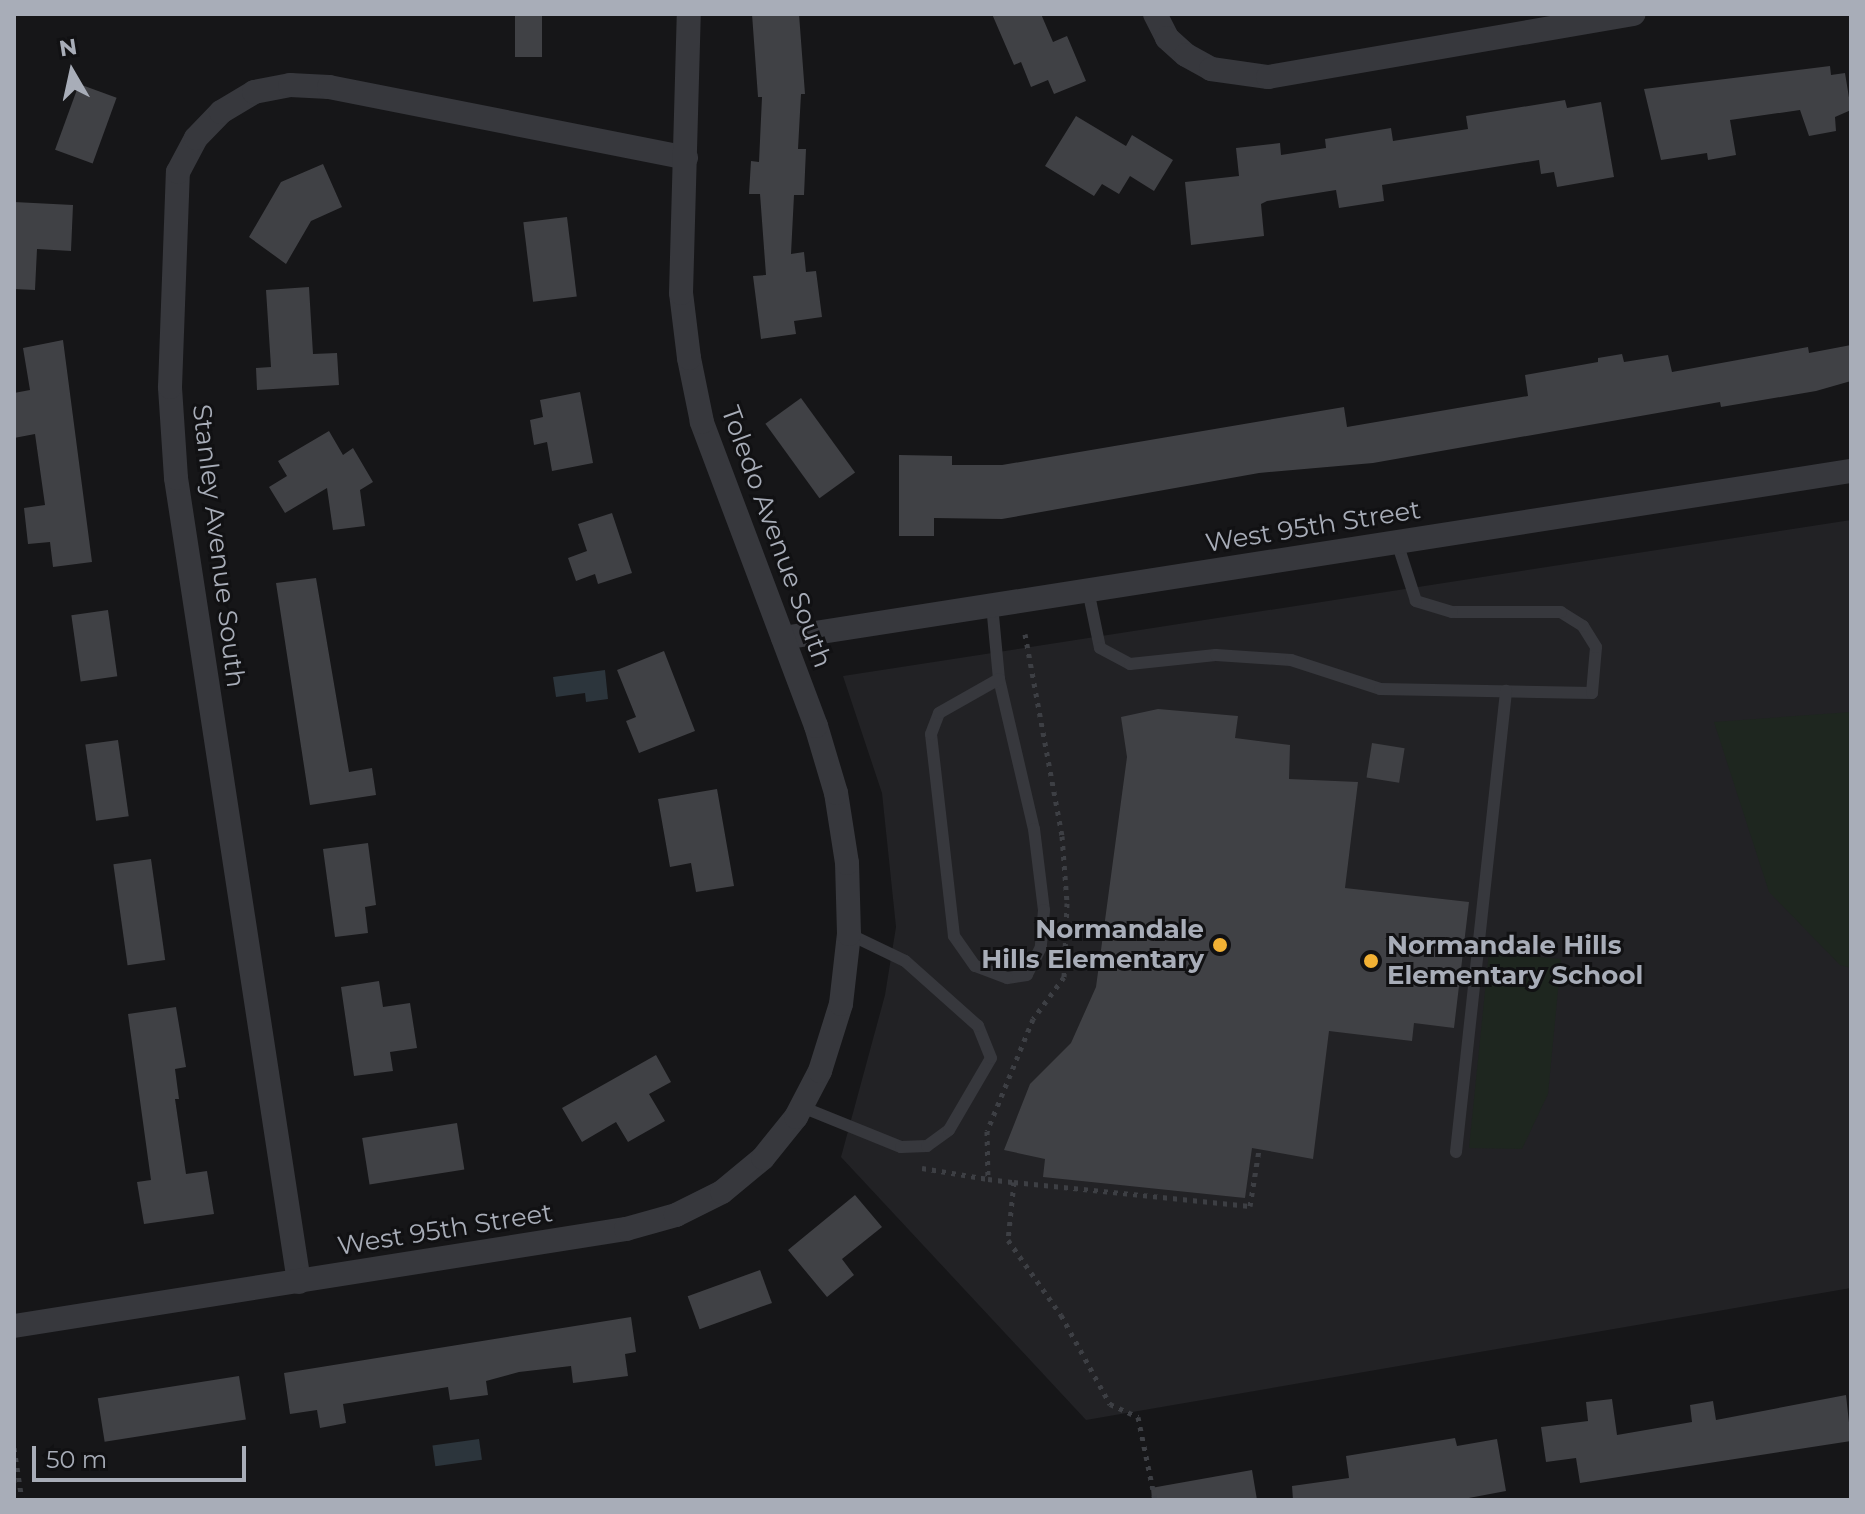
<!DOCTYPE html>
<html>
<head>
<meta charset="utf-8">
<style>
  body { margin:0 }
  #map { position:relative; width:1865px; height:1514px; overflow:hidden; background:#161618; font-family:Montserrat,sans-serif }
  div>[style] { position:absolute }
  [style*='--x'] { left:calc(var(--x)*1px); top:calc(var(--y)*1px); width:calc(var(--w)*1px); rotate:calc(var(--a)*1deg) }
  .built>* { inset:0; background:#222225 }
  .green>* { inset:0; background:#1e261f }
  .water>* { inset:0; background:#2c353c; transform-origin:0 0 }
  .building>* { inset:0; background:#404145; transform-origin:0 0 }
  .path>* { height:5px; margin-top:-2.5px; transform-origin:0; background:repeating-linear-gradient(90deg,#3d3f44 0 4px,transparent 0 10px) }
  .lane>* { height:12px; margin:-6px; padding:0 6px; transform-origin:6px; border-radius:6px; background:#37383d }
  .street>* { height:24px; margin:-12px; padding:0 12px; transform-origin:12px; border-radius:12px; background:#37383d }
  .dots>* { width:22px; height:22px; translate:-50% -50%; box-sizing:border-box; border:4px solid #111113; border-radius:50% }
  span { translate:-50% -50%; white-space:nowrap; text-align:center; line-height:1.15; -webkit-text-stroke:6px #111113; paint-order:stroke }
  .street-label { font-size:26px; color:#a8adb8 }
  .poi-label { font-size:26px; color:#a8adb8; font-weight:700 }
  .right { translate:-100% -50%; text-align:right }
  .left { translate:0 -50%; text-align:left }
  .frame { position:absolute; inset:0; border:16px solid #a8adb8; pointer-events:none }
  .north { position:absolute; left:32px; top:32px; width:80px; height:80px; -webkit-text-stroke:6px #111113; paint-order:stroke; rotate:351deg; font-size:22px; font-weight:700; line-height:32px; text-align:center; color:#a8adb8 }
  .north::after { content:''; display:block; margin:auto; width:28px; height:36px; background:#a8adb8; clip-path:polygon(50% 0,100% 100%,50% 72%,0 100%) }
  .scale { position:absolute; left:32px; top:1446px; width:214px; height:36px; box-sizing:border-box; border:4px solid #a8adb8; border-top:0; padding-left:10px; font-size:24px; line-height:28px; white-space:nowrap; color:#a8adb8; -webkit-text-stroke:6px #111113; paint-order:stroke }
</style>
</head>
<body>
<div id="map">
  <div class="built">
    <i style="clip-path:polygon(1851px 520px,1851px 1288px,1086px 1420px,841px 1157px,885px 995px,896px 927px,882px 793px,843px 676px)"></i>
  </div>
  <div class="green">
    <i style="clip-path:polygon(1851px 712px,1851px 968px,1840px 965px,1769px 892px,1714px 722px)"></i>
    <i style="clip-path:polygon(1489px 952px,1561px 959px,1548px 1094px,1522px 1149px,1469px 1148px)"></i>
  </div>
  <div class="water">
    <i style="clip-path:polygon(605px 670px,608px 699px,586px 702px,585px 693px,556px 697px,553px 677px)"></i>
    <i style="left:479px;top:1439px;width:21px;height:47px;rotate:82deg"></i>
  </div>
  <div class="building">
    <i style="left:515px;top:14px;width:27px;height:43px"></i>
    <i style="clip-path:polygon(752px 14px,799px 14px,805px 94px,801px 94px,798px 149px,806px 149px,804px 195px,794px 195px,791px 254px,804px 252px,806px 272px,816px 271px,822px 317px,794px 321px,796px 334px,761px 339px,753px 276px,766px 275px,760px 194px,749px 194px,751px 161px,759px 162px,762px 97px,758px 97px)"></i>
    <i style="clip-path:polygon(992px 14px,1041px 14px,1053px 42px,1067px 36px,1086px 81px,1054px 94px,1048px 80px,1031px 87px,1021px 62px,1014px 65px)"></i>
    <i style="clip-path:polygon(1830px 66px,1831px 75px,1845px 73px,1851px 110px,1835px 117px,1836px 131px,1809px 136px,1800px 110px,1730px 120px,1736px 155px,1708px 160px,1707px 153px,1661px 160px,1644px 89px)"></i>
    <i style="left:79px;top:84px;width:40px;height:70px;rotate:20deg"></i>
    <i style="clip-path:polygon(1565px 100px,1567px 108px,1601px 102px,1614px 177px,1557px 187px,1554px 172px,1541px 174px,1539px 160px,1382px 185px,1384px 201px,1339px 208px,1336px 190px,1267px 201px,1261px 204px,1264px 236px,1191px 245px,1185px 182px,1239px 176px,1236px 148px,1280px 143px,1281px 155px,1326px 148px,1325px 139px,1391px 128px,1393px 141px,1468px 129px,1466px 116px)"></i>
    <i style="clip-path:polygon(1076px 116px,1126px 146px,1132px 135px,1173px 160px,1154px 191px,1130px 176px,1119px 194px,1102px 184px,1094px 196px,1045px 166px)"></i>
    <i style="clip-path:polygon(323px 164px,342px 207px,311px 221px,286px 264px,249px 237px,281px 182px)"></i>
    <i style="clip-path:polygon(14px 202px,73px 205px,71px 251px,37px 249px,35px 290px,14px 289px)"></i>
    <i style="left:567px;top:217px;width:80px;height:44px;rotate:83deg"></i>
    <i style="clip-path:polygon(309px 287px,313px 354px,337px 353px,339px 385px,257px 390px,256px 368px,271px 367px,266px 290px)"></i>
    <i style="clip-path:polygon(63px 340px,92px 562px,53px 567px,50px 542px,28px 544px,24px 508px,45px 505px,35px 434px,14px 438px,14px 393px,30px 390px,23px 348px)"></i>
    <i style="clip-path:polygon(1851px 345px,1851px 381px,1816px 391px,1721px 407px,1720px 402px,1373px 463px,1259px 473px,1002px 519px,934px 518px,934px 536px,899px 536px,899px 455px,952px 456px,952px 465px,1002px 465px,1344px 407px,1347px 427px,1528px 396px,1525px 375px,1598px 362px,1598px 358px,1622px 354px,1624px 362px,1668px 355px,1672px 372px,1808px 347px,1809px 353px)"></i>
    <i style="clip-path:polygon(580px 392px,593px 463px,552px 471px,547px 442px,534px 445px,530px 420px,543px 417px,540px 400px)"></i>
    <i style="left:801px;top:398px;width:92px;height:44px;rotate:54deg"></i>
    <i style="clip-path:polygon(329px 431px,343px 455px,353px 448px,373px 482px,360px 490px,365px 526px,333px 530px,327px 488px,285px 513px,269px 487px,287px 476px,278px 461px)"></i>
    <i style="clip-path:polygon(612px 513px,632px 573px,598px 584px,595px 574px,576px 581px,568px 558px,587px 551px,578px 524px)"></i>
    <i style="clip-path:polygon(316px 578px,349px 772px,372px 768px,376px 795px,310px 805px,276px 583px)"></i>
    <i style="left:108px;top:610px;width:67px;height:37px;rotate:82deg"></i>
    <i style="clip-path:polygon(664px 651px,695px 731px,639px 753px,626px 721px,636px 717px,617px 670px)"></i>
    <i style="clip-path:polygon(1158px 709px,1238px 716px,1235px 738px,1290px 745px,1289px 779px,1358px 782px,1345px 888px,1469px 902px,1454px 1028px,1414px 1023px,1412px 1041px,1329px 1031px,1313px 1159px,1252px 1148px,1245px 1198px,1043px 1177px,1045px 1159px,1004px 1150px,1030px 1084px,1071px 1043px,1096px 987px,1127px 757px,1121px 717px)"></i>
    <i style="left:118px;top:740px;width:77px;height:33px;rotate:82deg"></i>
    <i style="left:1372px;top:743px;width:33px;height:35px;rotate:9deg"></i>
    <i style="clip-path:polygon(717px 789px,734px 886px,696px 892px,691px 863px,670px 867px,658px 799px)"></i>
    <i style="clip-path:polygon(368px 843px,376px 905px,365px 907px,368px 933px,335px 937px,323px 849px)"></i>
    <i style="left:151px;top:859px;width:102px;height:38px;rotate:82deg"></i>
    <i style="clip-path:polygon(379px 981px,383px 1007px,410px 1003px,417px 1048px,390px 1052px,393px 1071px,354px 1076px,341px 987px)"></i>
    <i style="clip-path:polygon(176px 1007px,186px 1067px,175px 1069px,179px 1099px,175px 1099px,186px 1174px,207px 1171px,214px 1214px,144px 1224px,137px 1182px,151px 1180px,128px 1014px)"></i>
    <i style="clip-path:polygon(656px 1055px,671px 1082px,649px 1094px,665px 1121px,628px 1142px,616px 1122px,582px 1142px,562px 1108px)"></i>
    <i style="left:457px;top:1123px;width:47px;height:96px;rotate:81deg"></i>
    <i style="clip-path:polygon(855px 1195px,882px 1227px,842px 1259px,854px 1275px,827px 1297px,788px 1250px)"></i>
    <i style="left:760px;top:1270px;width:35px;height:77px;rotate:70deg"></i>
    <i style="clip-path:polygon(631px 1317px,636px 1352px,625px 1354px,628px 1376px,573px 1383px,571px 1366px,519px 1372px,486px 1381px,488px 1395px,450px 1400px,448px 1387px,343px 1404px,346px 1423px,320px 1428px,317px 1410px,290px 1414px,284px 1373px)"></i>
    <i style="left:239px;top:1376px;width:44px;height:143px;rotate:81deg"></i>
    <i style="clip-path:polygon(1846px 1395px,1851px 1441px,1580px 1483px,1576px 1458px,1546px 1462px,1541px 1427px,1588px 1421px,1586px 1402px,1612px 1399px,1617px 1435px,1692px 1422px,1690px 1405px,1713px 1401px,1716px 1420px)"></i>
    <i style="clip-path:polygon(1455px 1438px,1457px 1446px,1497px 1439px,1506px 1491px,1458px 1500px,1293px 1500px,1292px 1486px,1349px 1478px,1346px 1456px)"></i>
    <i style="clip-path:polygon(1252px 1470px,1257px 1500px,1152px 1500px,1151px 1488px)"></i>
  </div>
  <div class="path">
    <i style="--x:1025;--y:634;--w:205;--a:79.6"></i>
    <i style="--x:1062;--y:836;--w:67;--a:85.7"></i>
    <i style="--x:1067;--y:903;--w:74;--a:92.3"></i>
    <i style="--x:1064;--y:977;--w:52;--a:126.4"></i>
    <i style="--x:1033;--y:1019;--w:121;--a:112.3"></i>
    <i style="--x:987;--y:1131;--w:48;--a:88.8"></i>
    <i style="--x:988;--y:1179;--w:26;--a:7"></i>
    <i style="--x:1014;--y:1182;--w:58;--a:95.9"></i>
    <i style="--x:1008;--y:1240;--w:92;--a:54.8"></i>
    <i style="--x:1061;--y:1315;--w:102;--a:61.2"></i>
    <i style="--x:1110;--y:1404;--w:31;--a:25"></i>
    <i style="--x:1138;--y:1417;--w:85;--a:78.4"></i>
    <i style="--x:922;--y:1168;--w:67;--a:9.5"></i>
    <i style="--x:1014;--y:1182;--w:237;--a:5.8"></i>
    <i style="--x:1250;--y:1206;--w:57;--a:-80.9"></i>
    <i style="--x:14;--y:1448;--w:53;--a:81.3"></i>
  </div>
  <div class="lane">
    <i style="--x:1088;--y:590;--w:59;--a:78.3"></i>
    <i style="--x:1100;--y:648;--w:34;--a:28"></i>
    <i style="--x:1130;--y:664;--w:86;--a:-6"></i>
    <i style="--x:1216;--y:655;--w:75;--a:3.8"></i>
    <i style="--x:1291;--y:660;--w:94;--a:18"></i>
    <i style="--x:1380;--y:689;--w:212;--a:1.1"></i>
    <i style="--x:1592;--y:693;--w:46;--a:-85"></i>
    <i style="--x:1596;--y:647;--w:25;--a:-122"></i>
    <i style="--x:1583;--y:626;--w:26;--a:-148"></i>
    <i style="--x:1561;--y:612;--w:109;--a:180"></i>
    <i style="--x:1452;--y:612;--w:38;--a:-163"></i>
    <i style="--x:1416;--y:601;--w:62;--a:-107.9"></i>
    <i style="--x:992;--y:605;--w:74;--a:84.6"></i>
    <i style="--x:999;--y:679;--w:154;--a:76.9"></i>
    <i style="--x:1034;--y:829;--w:82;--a:83"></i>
    <i style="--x:1044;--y:910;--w:37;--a:95"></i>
    <i style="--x:1041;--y:947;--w:31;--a:117"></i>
    <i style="--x:1027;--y:975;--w:20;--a:171"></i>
    <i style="--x:1007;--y:978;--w:34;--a:-159"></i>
    <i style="--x:975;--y:966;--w:37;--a:-125"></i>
    <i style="--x:954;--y:936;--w:203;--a:-96.5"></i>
    <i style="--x:931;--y:734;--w:22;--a:-69"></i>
    <i style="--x:939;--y:713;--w:69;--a:-29.5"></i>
    <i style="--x:802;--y:1107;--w:107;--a:22"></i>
    <i style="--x:901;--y:1147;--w:26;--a:-2"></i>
    <i style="--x:927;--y:1146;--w:27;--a:-36"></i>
    <i style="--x:949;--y:1130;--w:83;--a:-59.7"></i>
    <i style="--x:991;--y:1058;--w:35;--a:-112"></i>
    <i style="--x:978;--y:1026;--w:98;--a:-138.3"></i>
    <i style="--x:905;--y:961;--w:62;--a:-154.3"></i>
    <i style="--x:1456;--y:1152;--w:464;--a:-83.8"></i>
  </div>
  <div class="street">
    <i style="--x:1155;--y:14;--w:27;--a:63"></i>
    <i style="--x:1167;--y:38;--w:25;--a:42"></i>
    <i style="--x:1186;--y:55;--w:29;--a:29"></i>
    <i style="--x:1211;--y:69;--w:58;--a:8"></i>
    <i style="--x:1268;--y:77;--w:371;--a:-9.8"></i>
    <i style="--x:783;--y:638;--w:1081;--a:-8.89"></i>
    <i style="--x:299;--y:1282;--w:813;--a:-98.7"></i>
    <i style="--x:176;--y:478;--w:91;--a:-93.8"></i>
    <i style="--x:170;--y:387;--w:215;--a:-87.9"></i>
    <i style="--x:178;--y:172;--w:38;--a:-62"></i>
    <i style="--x:196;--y:138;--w:36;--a:-46"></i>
    <i style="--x:221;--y:112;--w:39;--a:-31"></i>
    <i style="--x:254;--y:92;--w:37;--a:-11"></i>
    <i style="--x:290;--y:85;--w:39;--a:3"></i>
    <i style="--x:329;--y:87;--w:364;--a:11.2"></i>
    <i style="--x:14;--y:1326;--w:620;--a:-9.01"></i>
    <i style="--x:626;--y:1229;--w:52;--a:-15.6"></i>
    <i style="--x:676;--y:1215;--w:51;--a:-26.6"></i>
    <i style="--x:722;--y:1192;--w:53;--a:-39.7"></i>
    <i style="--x:763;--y:1158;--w:53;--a:-51.2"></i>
    <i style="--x:796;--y:1117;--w:52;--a:-62.4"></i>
    <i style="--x:820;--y:1071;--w:70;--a:-72.6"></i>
    <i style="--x:841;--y:1004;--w:70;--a:-83.5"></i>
    <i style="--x:849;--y:934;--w:71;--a:-91.6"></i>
    <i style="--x:847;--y:863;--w:71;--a:-98.9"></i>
    <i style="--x:836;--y:793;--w:70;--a:-106.6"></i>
    <i style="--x:816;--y:726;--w:325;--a:-110.6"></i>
    <i style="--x:702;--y:422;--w:65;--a:-101.5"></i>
    <i style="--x:689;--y:358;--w:65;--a:-97"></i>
    <i style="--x:681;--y:293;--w:279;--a:-88.4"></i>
  </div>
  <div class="dots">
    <i style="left:1220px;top:945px;background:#f2b134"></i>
    <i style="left:1371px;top:961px;background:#f2b134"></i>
  </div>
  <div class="street-label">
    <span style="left:1313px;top:527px;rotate:-9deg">West 95th Street</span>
    <span style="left:776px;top:537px;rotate:70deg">Toledo Avenue South</span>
    <span style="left:218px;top:546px;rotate:83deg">Stanley Avenue South</span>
    <span style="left:445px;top:1230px;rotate:-9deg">West 95th Street</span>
  </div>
  <div class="poi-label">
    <span class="right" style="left:1204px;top:945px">Normandale<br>Hills Elementary</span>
    <span class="left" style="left:1387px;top:961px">Normandale Hills<br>Elementary School</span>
  </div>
  <div class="frame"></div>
  <div class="north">N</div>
  <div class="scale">50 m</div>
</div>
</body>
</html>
